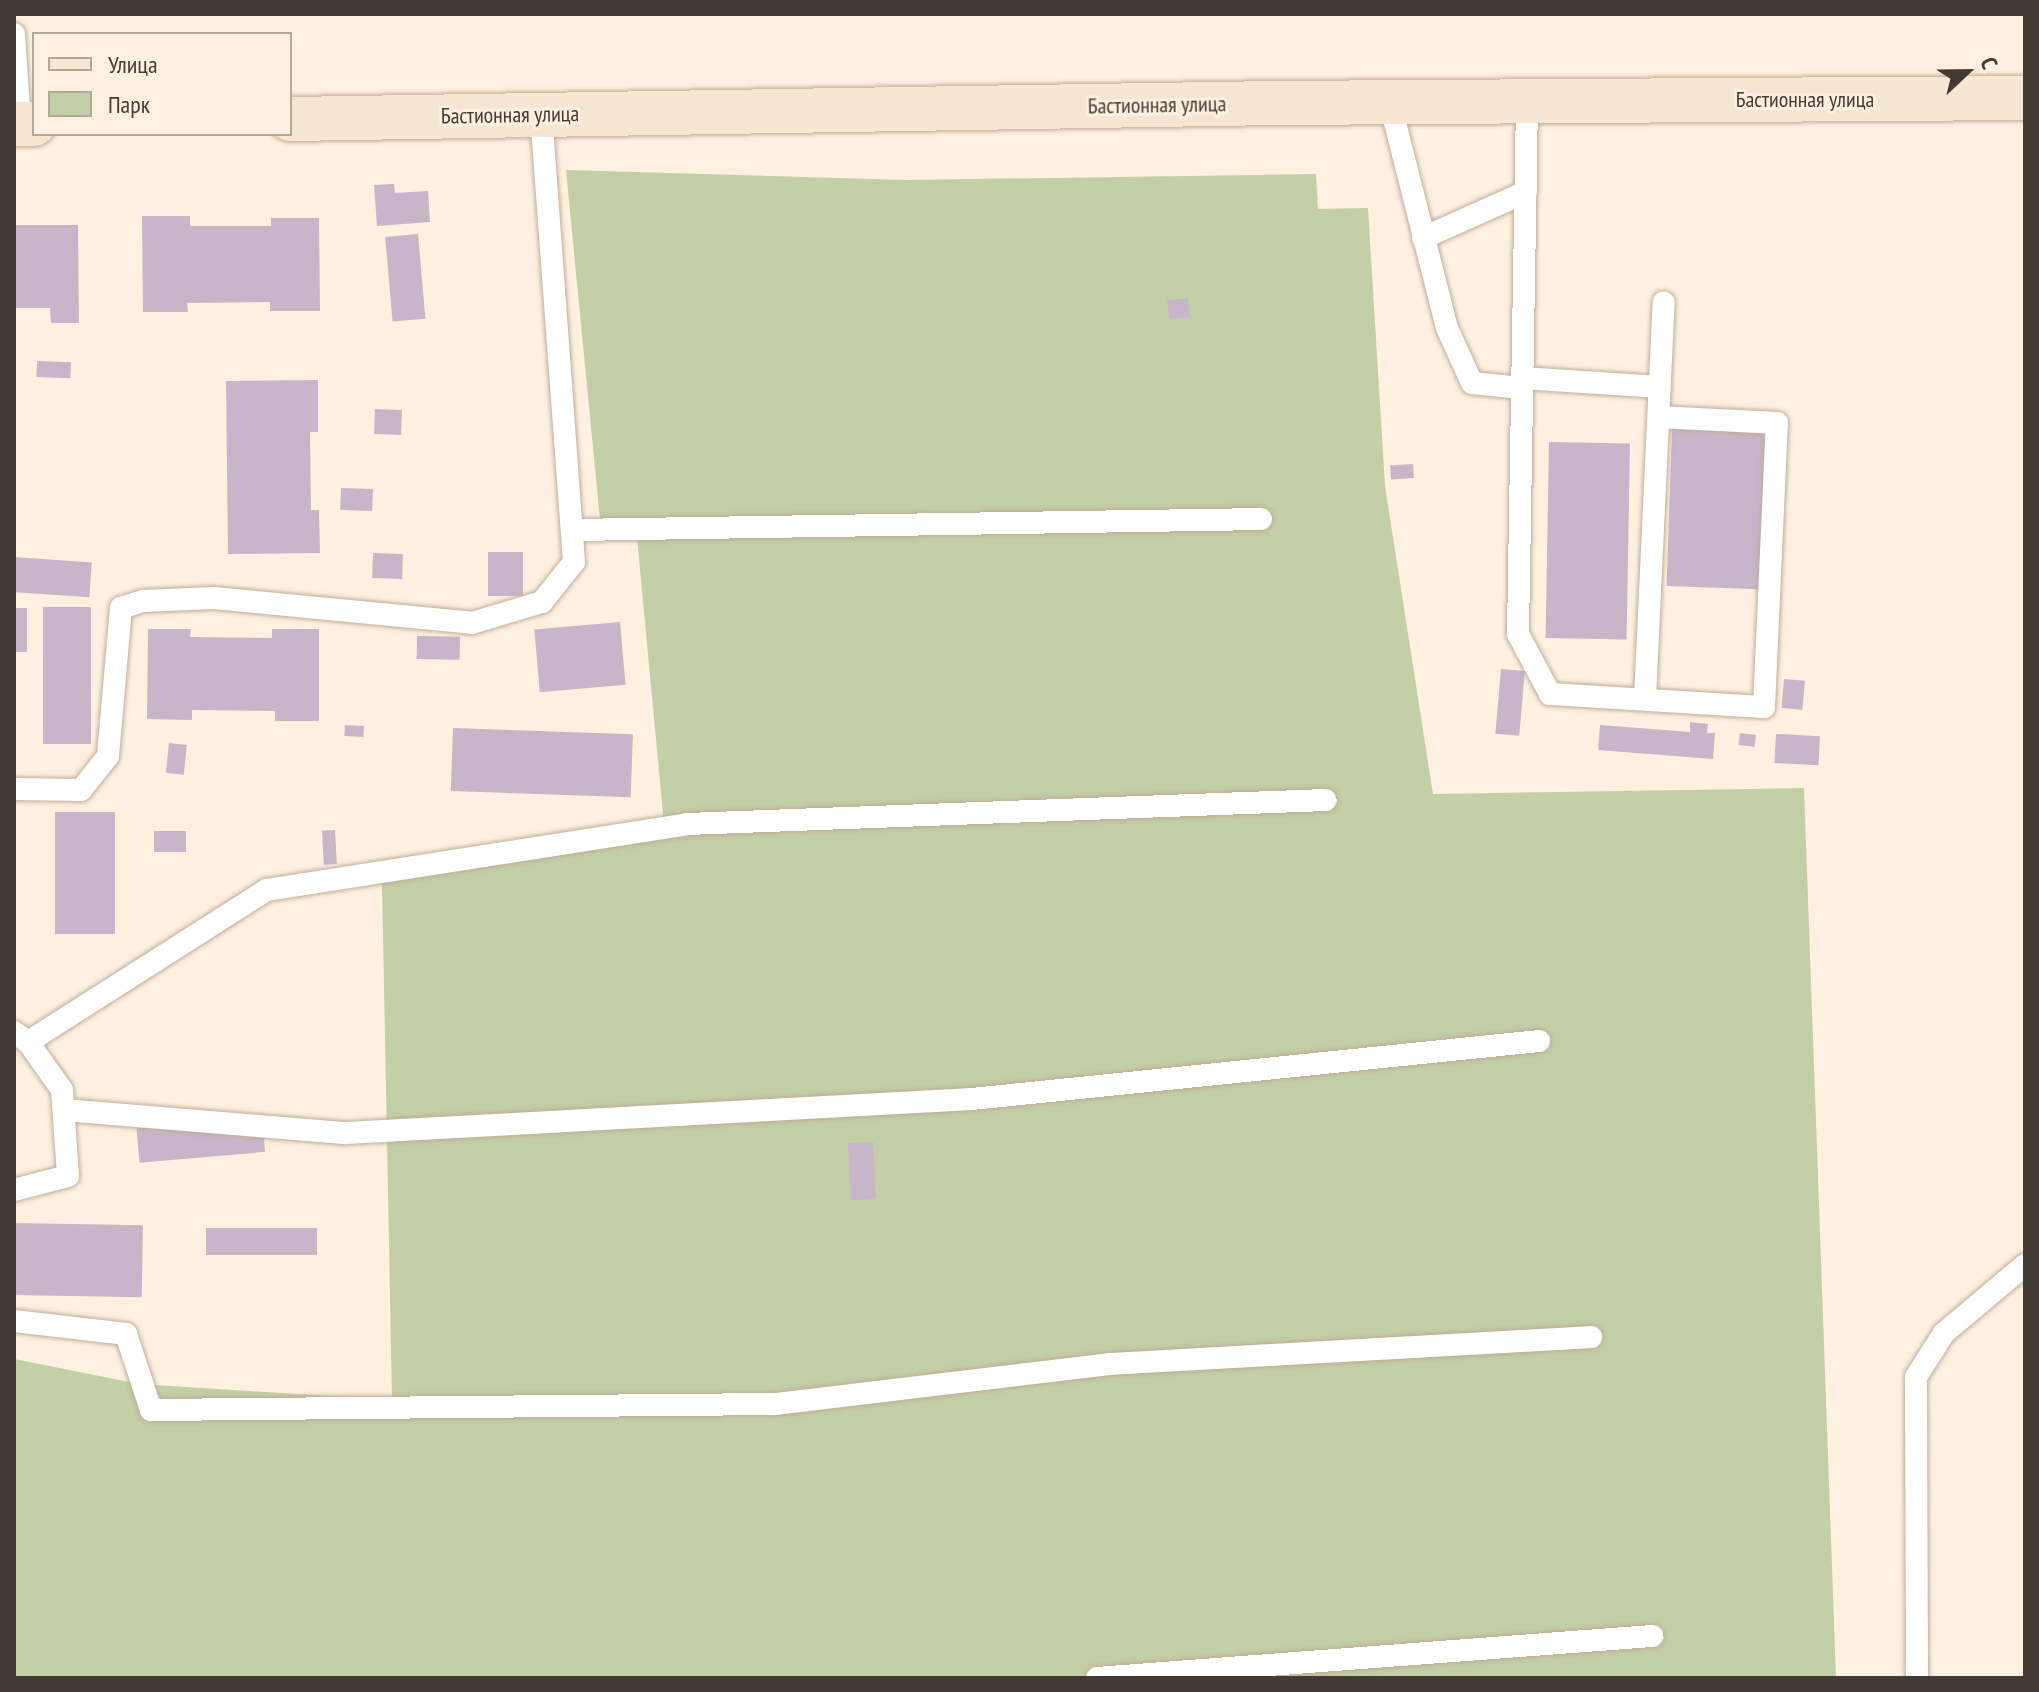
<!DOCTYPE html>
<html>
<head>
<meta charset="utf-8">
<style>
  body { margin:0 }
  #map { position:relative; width:2039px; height:1692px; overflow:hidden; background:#fff0df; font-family:"PT Sans Narrow",sans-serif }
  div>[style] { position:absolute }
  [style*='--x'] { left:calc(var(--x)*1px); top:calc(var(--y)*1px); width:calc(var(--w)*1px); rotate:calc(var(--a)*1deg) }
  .green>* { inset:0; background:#c2cfa7 }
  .building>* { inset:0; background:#c7b5ca; transform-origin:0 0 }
  .roads { filter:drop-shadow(0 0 2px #bfad98) drop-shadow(0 0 2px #bfad98) }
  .lane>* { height:22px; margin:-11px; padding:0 11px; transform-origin:11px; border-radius:11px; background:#fff }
  .secondary>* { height:44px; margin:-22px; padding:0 22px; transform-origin:22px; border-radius:22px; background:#f6e7d2 }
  span { translate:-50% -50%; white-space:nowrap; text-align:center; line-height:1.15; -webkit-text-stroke:6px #fff0df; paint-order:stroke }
  .street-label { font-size:22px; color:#433b33 }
  .frame { position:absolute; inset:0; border:16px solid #433b33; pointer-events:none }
  .legend { position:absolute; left:32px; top:32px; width:260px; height:104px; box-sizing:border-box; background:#fff0df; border:2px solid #b4a89a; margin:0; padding:10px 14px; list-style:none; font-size:24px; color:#433b33 }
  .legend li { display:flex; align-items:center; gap:16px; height:40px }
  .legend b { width:40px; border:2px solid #b4a89a }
  .north { position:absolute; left:1927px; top:32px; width:80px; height:80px; -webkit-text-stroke:6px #fff0df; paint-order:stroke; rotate:68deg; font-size:22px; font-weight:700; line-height:32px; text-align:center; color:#433b33 }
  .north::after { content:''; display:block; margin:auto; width:28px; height:36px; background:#433b33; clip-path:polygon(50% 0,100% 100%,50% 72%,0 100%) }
</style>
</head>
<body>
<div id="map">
  <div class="green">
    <i style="clip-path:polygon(566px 170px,905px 180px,1316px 174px,1318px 209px,1368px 208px,1385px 486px,1433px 794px,1804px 788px,1836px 1678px,14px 1678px,14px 1359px,139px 1384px,392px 1400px,382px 882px,664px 824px,636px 527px,601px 530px)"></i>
  </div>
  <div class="building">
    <i style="clip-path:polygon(394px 184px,395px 193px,428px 191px,430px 222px,377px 226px,374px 185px)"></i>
    <i style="clip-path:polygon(142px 216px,190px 216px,190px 226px,271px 226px,271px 218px,319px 218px,320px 311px,270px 311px,270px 302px,187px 303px,188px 312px,143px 312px)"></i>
    <i style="clip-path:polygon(14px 225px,78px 225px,79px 323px,51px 323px,50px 308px,14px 308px)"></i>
    <i style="left:418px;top:234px;width:85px;height:33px;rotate:85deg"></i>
    <i style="left:1188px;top:298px;width:19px;height:21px;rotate:84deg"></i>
    <i style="left:37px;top:361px;width:34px;height:16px;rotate:2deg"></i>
    <i style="clip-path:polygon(318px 380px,318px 432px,310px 432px,311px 510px,319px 510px,320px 553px,228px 554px,226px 381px)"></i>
    <i style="left:375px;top:409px;width:27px;height:25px;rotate:2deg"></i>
    <i style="left:1672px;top:429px;width:93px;height:157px;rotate:2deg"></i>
    <i style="left:1549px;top:442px;width:81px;height:196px;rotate:1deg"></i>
    <i style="left:1413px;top:464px;width:14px;height:23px;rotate:86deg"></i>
    <i style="left:341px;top:488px;width:32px;height:22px;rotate:2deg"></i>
    <i style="left:488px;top:552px;width:35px;height:44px"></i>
    <i style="left:373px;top:553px;width:30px;height:25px;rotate:2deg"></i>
    <i style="left:14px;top:557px;width:78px;height:35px;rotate:4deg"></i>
    <i style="left:43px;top:607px;width:48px;height:137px"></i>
    <i style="left:14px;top:608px;width:13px;height:44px"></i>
    <i style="left:620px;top:622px;width:63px;height:86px;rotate:85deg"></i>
    <i style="clip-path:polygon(148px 629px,191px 629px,190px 637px,272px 638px,272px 629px,319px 629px,319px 721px,275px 721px,275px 711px,192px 710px,192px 720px,147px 719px)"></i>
    <i style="left:417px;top:636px;width:43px;height:23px;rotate:1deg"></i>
    <i style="left:1501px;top:669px;width:24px;height:65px;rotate:5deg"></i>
    <i style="left:1784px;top:679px;width:21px;height:29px;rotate:5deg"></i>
    <i style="clip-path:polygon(1690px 722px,1708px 724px,1707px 733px,1715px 733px,1713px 759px,1598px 750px,1600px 725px,1690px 732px)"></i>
    <i style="left:345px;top:725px;width:19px;height:11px;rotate:3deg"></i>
    <i style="left:453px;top:728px;width:180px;height:63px;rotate:2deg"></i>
    <i style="left:1740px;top:733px;width:16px;height:12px;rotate:7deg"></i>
    <i style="left:1776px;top:734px;width:44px;height:29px;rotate:3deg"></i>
    <i style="left:169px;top:743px;width:18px;height:30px;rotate:6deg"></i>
    <i style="left:55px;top:812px;width:60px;height:122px"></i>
    <i style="left:335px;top:830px;width:34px;height:13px;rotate:87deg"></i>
    <i style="left:154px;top:831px;width:32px;height:21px"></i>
    <i style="left:262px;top:1117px;width:35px;height:126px;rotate:85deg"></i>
    <i style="left:873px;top:1142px;width:57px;height:25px;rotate:87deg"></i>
    <i style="left:14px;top:1223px;width:129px;height:72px;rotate:1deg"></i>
    <i style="left:317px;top:1228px;width:27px;height:111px;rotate:90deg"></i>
  </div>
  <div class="roads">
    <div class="lane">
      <i style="--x:14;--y:34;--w:90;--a:86.2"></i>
      <i style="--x:1527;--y:102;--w:532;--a:90.97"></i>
      <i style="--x:1518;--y:634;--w:68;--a:61.9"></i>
      <i style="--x:1550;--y:694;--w:214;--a:3.5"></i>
      <i style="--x:1764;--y:707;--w:284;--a:-87.4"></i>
      <i style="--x:1777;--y:423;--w:118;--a:-177.1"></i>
      <i style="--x:1390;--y:103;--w:232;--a:75.8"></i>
      <i style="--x:1447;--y:328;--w:60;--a:65.6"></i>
      <i style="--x:1472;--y:383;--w:50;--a:5.7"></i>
      <i style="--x:1423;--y:238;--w:113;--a:-24.1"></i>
      <i style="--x:1522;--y:378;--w:138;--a:3.7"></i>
      <i style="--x:572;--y:530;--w:689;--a:-0.91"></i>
      <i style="--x:1645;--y:698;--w:396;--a:-87.3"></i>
      <i style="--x:14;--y:789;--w:67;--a:0.9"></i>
      <i style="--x:81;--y:790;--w:43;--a:-51.5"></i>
      <i style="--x:108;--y:756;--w:149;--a:-85"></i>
      <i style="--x:121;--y:608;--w:23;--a:-18"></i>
      <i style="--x:143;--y:601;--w:71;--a:-2.4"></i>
      <i style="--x:214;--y:598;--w:259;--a:5.5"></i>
      <i style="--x:472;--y:623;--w:73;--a:-16.7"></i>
      <i style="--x:542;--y:602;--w:51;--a:-51.3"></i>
      <i style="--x:574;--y:562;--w:448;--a:-94.2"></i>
      <i style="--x:14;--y:1032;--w:17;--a:36"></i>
      <i style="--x:28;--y:1042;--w:59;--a:54.7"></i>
      <i style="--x:62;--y:1090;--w:86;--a:86"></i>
      <i style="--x:68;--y:1176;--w:56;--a:165.5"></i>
      <i style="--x:28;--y:1042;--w:283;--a:-32.5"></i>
      <i style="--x:267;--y:890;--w:425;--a:-8.9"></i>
      <i style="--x:687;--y:824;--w:639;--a:-2.15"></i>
      <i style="--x:64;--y:1110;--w:283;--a:4.7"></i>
      <i style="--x:346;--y:1133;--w:627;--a:-3.11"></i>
      <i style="--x:972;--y:1099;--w:570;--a:-5.84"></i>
      <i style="--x:14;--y:1321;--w:113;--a:6.6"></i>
      <i style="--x:126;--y:1334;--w:80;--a:71.8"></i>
      <i style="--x:151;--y:1410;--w:624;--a:-0.55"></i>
      <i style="--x:775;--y:1404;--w:336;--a:-6.8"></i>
      <i style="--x:1109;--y:1364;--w:483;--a:-3.2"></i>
      <i style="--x:1097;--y:1678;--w:557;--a:-4.33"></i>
      <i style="--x:1917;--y:1678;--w:301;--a:-90.2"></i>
      <i style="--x:1916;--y:1377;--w:52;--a:-57.5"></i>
      <i style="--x:1944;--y:1333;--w:106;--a:-40"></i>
    </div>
    <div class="secondary">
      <i style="--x:290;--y:119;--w:985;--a:-0.93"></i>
      <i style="--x:1275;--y:103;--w:750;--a:-0.38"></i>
      <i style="--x:14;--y:124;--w:20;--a:0"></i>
    </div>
  </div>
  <div class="street-label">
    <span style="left:1805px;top:100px">Бастионная улица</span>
    <span style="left:1157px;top:105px;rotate:-1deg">Бастионная улица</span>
    <span style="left:510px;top:115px;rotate:-1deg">Бастионная улица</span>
  </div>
  <div class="frame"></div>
  <ul class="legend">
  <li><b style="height:10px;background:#f6e7d2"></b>Улица</li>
  <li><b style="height:22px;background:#c2cfa7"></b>Парк</li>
  </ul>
  <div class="north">С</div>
</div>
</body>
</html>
